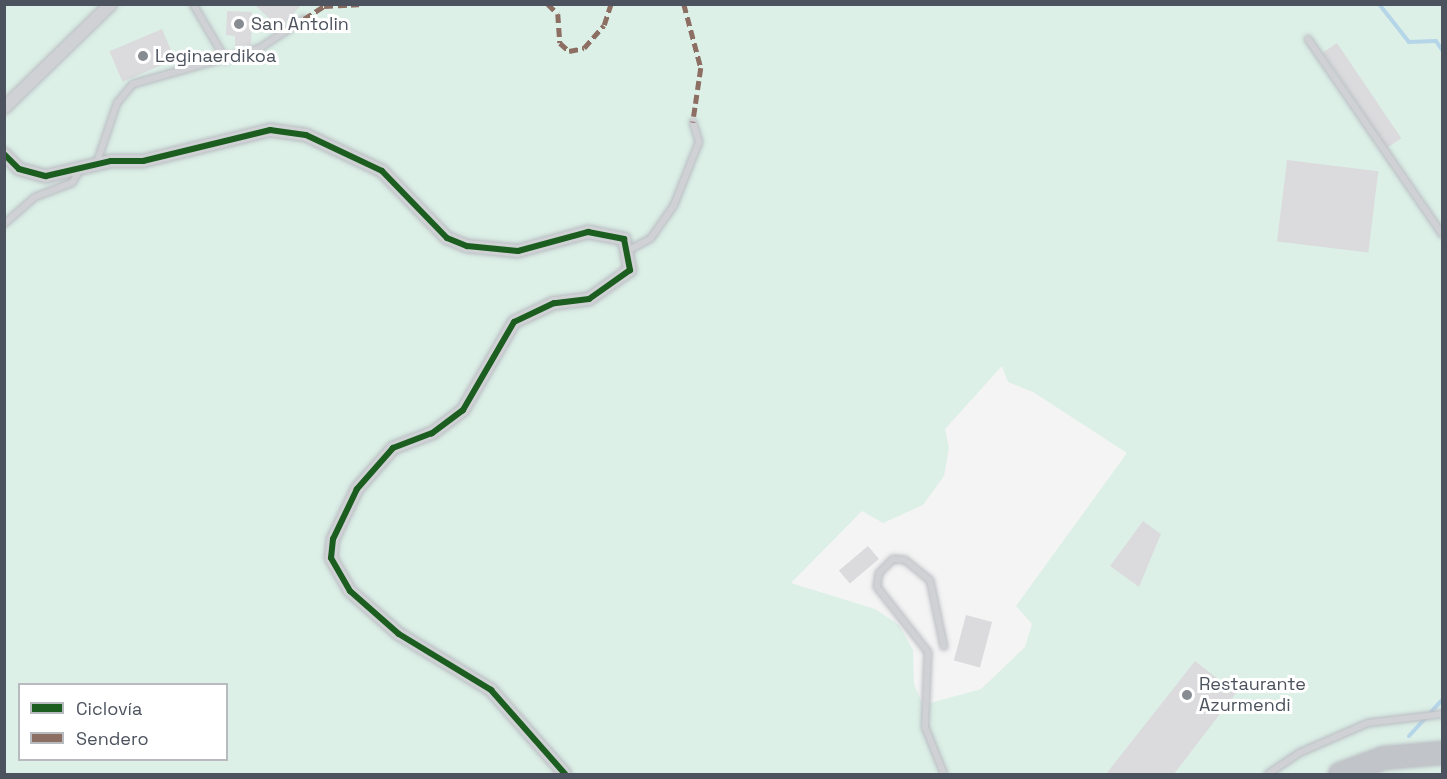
<!DOCTYPE html>
<html>
<head>
<meta charset="utf-8">
<style>
  body { margin:0 }
  #map { position:relative; width:1447px; height:779px; overflow:hidden; background:#f4f4f4; font-family:"Space Grotesk",sans-serif }
  div>[style] { position:absolute }
  [style*='--x'] { left:calc(var(--x)*1px); top:calc(var(--y)*1px); width:calc(var(--w)*1px); rotate:calc(var(--a)*1deg) }
  .green>* { inset:0; background:#dcf0e7 }
  .stream>* { height:4px; margin:-2px; padding:0 2px; transform-origin:2px; border-radius:2px; background:#b5d5e8 }
  .building>* { inset:0; background:#dbdbdd; transform-origin:0 0 }
  .roads { filter:drop-shadow(0 0 2px #babcc2) drop-shadow(0 0 2px #babcc2) }
  .service>* { height:6px; margin:-3px; padding:0 3px; transform-origin:3px; border-radius:3px; background:#cfd1d4 }
  .minor>* { height:12px; margin:-6px; padding:0 6px; transform-origin:6px; border-radius:6px; background:#cfd1d4 }
  .motorway>* { height:22px; margin:-11px; padding:0 11px; transform-origin:11px; border-radius:11px; background:#c1c4c9 }
  .quiet>* { height:4.5px; margin-top:-2.25px; transform-origin:0; background:repeating-linear-gradient(90deg,#8d6e63 0 9px,transparent 0 13.5px) }
  .cycleway>* { height:6px; margin:-3px; padding:0 3px; transform-origin:3px; border-radius:3px; background:#1b5e20 }
  .dots>* { width:16px; height:16px; translate:-50% -50%; box-sizing:border-box; border:3px solid #fff; border-radius:50% }
  span { translate:-50% -50%; white-space:nowrap; text-align:center; line-height:1.15; -webkit-text-stroke:6px #fff; paint-order:stroke }
  .poi-label { font-size:18px; color:#4c535e }
  .left { translate:0 -50%; text-align:left }
  .frame { position:absolute; inset:0; border:6px solid #4c535e; pointer-events:none }
  .legend { position:absolute; left:18px; top:683px; width:210px; height:78px; box-sizing:border-box; background:#fff; border:2px solid #b7babf; margin:0; padding:8px 10px; list-style:none; font-size:18px; color:#4c535e }
  .legend li { display:flex; align-items:center; gap:12px; height:30px }
  .legend b { width:30px; border:2px solid #b7babf }
</style>
</head>
<body>
<div id="map">
  <div class="green">
    <i style="clip-path:polygon(evenodd,5px 5px,1442px 5px,1442px 774px,5px 774px,5px 5px,1002px 366px,1008px 382px,1033px 392px,1127px 453px,1016px 606px,1032px 624px,1025px 647px,981px 689px,923px 705px,914px 684px,913px 650px,899px 625px,875px 609px,791px 583px,862px 511px,883px 523px,923px 505px,944px 476px,949px 448px,945px 429px,1002px 366px,5px 5px,20px 684px,226px 684px,226px 760px,20px 760px,20px 684px)"></i>
  </div>
  <div class="stream">
    <i style="--x:1379;--y:4;--w:48;--a:51.7"></i>
    <i style="--x:1409;--y:42;--w:27;--a:-2"></i>
    <i style="--x:1436;--y:41;--w:11;--a:56"></i>
    <i style="--x:1409;--y:736;--w:49;--a:-47.5"></i>
  </div>
  <div class="building">
    <i style="clip-path:polygon(254px 4px,302px 4px,280px 29px)"></i>
    <i style="clip-path:polygon(227px 11px,252px 12px,251px 45px,235px 46px,235px 36px,226px 35px)"></i>
    <i style="left:162px;top:29px;width:33px;height:57px;rotate:67deg"></i>
    <i style="left:1337px;top:43px;width:115px;height:17px;rotate:56deg"></i>
    <i style="left:1287px;top:160px;width:92px;height:82px;rotate:7deg"></i>
    <i style="clip-path:polygon(1143px 521px,1161px 534px,1139px 587px,1110px 566px)"></i>
    <i style="left:868px;top:546px;width:17px;height:38px;rotate:50deg"></i>
    <i style="left:966px;top:615px;width:27px;height:47px;rotate:15deg"></i>
    <i style="clip-path:polygon(1195px 661px,1236px 693px,1174px 774px,1106px 774px)"></i>
  </div>
  <div class="roads">
    <div class="service">
      <i style="--x:193;--y:4;--w:65;--a:59.5"></i>
      <i style="--x:1308;--y:39;--w:237;--a:55.5"></i>
      <i style="--x:96;--y:165;--w:65;--a:-71.3"></i>
      <i style="--x:117;--y:103;--w:25;--a:-50"></i>
      <i style="--x:133;--y:84;--w:132;--a:-15.8"></i>
      <i style="--x:260;--y:48;--w:53;--a:-33.4"></i>
      <i style="--x:4;--y:224;--w:41;--a:-41.1"></i>
      <i style="--x:35;--y:197;--w:40;--a:-21"></i>
      <i style="--x:72;--y:183;--w:13;--a:-58"></i>
      <i style="--x:627;--y:251;--w:27;--a:-28"></i>
      <i style="--x:651;--y:238;--w:40;--a:-55.1"></i>
      <i style="--x:674;--y:205;--w:68;--a:-68.4"></i>
      <i style="--x:699;--y:142;--w:21;--a:-107"></i>
      <i style="--x:944;--y:774;--w:51;--a:-112"></i>
      <i style="--x:925;--y:727;--w:75;--a:-87.7"></i>
      <i style="--x:928;--y:652;--w:83;--a:-128.1"></i>
      <i style="--x:877;--y:587;--w:14;--a:-82"></i>
      <i style="--x:879;--y:573;--w:20;--a:-45"></i>
      <i style="--x:893;--y:559;--w:12;--a:5"></i>
      <i style="--x:905;--y:560;--w:32;--a:39"></i>
      <i style="--x:930;--y:580;--w:68;--a:78.2"></i>
      <i style="--x:1268;--y:774;--w:37;--a:-34"></i>
      <i style="--x:1299;--y:753;--w:75;--a:-23.5"></i>
      <i style="--x:1368;--y:723;--w:75;--a:-6.9"></i>
    </div>
    <div class="minor">
      <i style="--x:4;--y:108;--w:149;--a:-44.2"></i>
      <i style="--x:4;--y:154;--w:21;--a:45"></i>
      <i style="--x:19;--y:169;--w:28;--a:15"></i>
      <i style="--x:46;--y:176;--w:67;--a:-13"></i>
      <i style="--x:111;--y:161;--w:32;--a:0"></i>
      <i style="--x:143;--y:161;--w:131;--a:-13.7"></i>
      <i style="--x:270;--y:130;--w:36;--a:8"></i>
      <i style="--x:306;--y:135;--w:84;--a:25.3"></i>
      <i style="--x:382;--y:171;--w:93;--a:45.9"></i>
      <i style="--x:447;--y:238;--w:22;--a:22"></i>
      <i style="--x:467;--y:246;--w:51;--a:5.6"></i>
      <i style="--x:518;--y:251;--w:73;--a:-15.2"></i>
      <i style="--x:588;--y:232;--w:37;--a:11"></i>
      <i style="--x:624;--y:239;--w:32;--a:79"></i>
      <i style="--x:630;--y:270;--w:50;--a:144.7"></i>
      <i style="--x:589;--y:299;--w:35;--a:173"></i>
      <i style="--x:554;--y:303;--w:44;--a:154.6"></i>
      <i style="--x:514;--y:322;--w:102;--a:120.1"></i>
      <i style="--x:463;--y:410;--w:39;--a:143"></i>
      <i style="--x:432;--y:433;--w:42;--a:159"></i>
      <i style="--x:393;--y:448;--w:55;--a:131.3"></i>
      <i style="--x:357;--y:489;--w:55;--a:115.6"></i>
      <i style="--x:333;--y:539;--w:19;--a:96"></i>
      <i style="--x:331;--y:558;--w:38;--a:60"></i>
      <i style="--x:350;--y:591;--w:65;--a:41.3"></i>
      <i style="--x:399;--y:634;--w:108;--a:31.3"></i>
      <i style="--x:491;--y:690;--w:112;--a:48.6"></i>
    </div>
    <div class="motorway">
      <i style="--x:1340;--y:774;--w:47;--a:-20"></i>
      <i style="--x:1384;--y:758;--w:58;--a:-4.9"></i>
    </div>
  </div>
  <div class="quiet">
    <i style="--x:548;--y:4;--w:14;--a:45"></i>
    <i style="--x:558;--y:14;--w:29;--a:86"></i>
    <i style="--x:560;--y:43;--w:12;--a:42"></i>
    <i style="--x:569;--y:51;--w:15;--a:-11"></i>
    <i style="--x:584;--y:48;--w:30;--a:-49"></i>
    <i style="--x:604;--y:25;--w:22;--a:-72"></i>
    <i style="--x:684;--y:4;--w:66;--a:75.1"></i>
    <i style="--x:701;--y:68;--w:55;--a:98.4"></i>
    <i style="--x:304;--y:19;--w:24;--a:-33"></i>
    <i style="--x:324;--y:6;--w:35;--a:-3"></i>
  </div>
  <div class="cycleway">
    <i style="--x:4;--y:154;--w:21;--a:45"></i>
    <i style="--x:19;--y:169;--w:28;--a:15"></i>
    <i style="--x:46;--y:176;--w:67;--a:-13"></i>
    <i style="--x:111;--y:161;--w:32;--a:0"></i>
    <i style="--x:143;--y:161;--w:131;--a:-13.7"></i>
    <i style="--x:270;--y:130;--w:36;--a:8"></i>
    <i style="--x:306;--y:135;--w:84;--a:25.3"></i>
    <i style="--x:382;--y:171;--w:93;--a:45.9"></i>
    <i style="--x:447;--y:238;--w:22;--a:22"></i>
    <i style="--x:467;--y:246;--w:51;--a:5.6"></i>
    <i style="--x:518;--y:251;--w:73;--a:-15.2"></i>
    <i style="--x:588;--y:232;--w:37;--a:11"></i>
    <i style="--x:624;--y:239;--w:32;--a:79"></i>
    <i style="--x:630;--y:270;--w:50;--a:144.7"></i>
    <i style="--x:589;--y:299;--w:35;--a:173"></i>
    <i style="--x:554;--y:303;--w:44;--a:154.6"></i>
    <i style="--x:514;--y:322;--w:102;--a:120.1"></i>
    <i style="--x:463;--y:410;--w:39;--a:143"></i>
    <i style="--x:432;--y:433;--w:42;--a:159"></i>
    <i style="--x:393;--y:448;--w:55;--a:131.3"></i>
    <i style="--x:357;--y:489;--w:55;--a:115.6"></i>
    <i style="--x:333;--y:539;--w:19;--a:96"></i>
    <i style="--x:331;--y:558;--w:38;--a:60"></i>
    <i style="--x:350;--y:591;--w:65;--a:41.3"></i>
    <i style="--x:399;--y:634;--w:108;--a:31.3"></i>
    <i style="--x:491;--y:690;--w:112;--a:48.6"></i>
  </div>
  <div class="dots">
    <i style="left:239px;top:24px;background:#878b92"></i>
    <i style="left:143px;top:56px;background:#878b92"></i>
    <i style="left:1187px;top:695px;background:#878b92"></i>
  </div>
  <div class="poi-label">
    <span class="left" style="left:251px;top:24px">San Antolin</span>
    <span class="left" style="left:155px;top:56px">Leginaerdikoa</span>
    <span class="left" style="left:1199px;top:695px">Restaurante<br>Azurmendi</span>
  </div>
  <div class="frame"></div>
  <ul class="legend">
  <li><b style="height:8px;background:#1b5e20"></b>Ciclovía</li>
  <li><b style="height:8px;background:#8d6e63"></b>Sendero</li>
  </ul>
</div>
</body>
</html>
